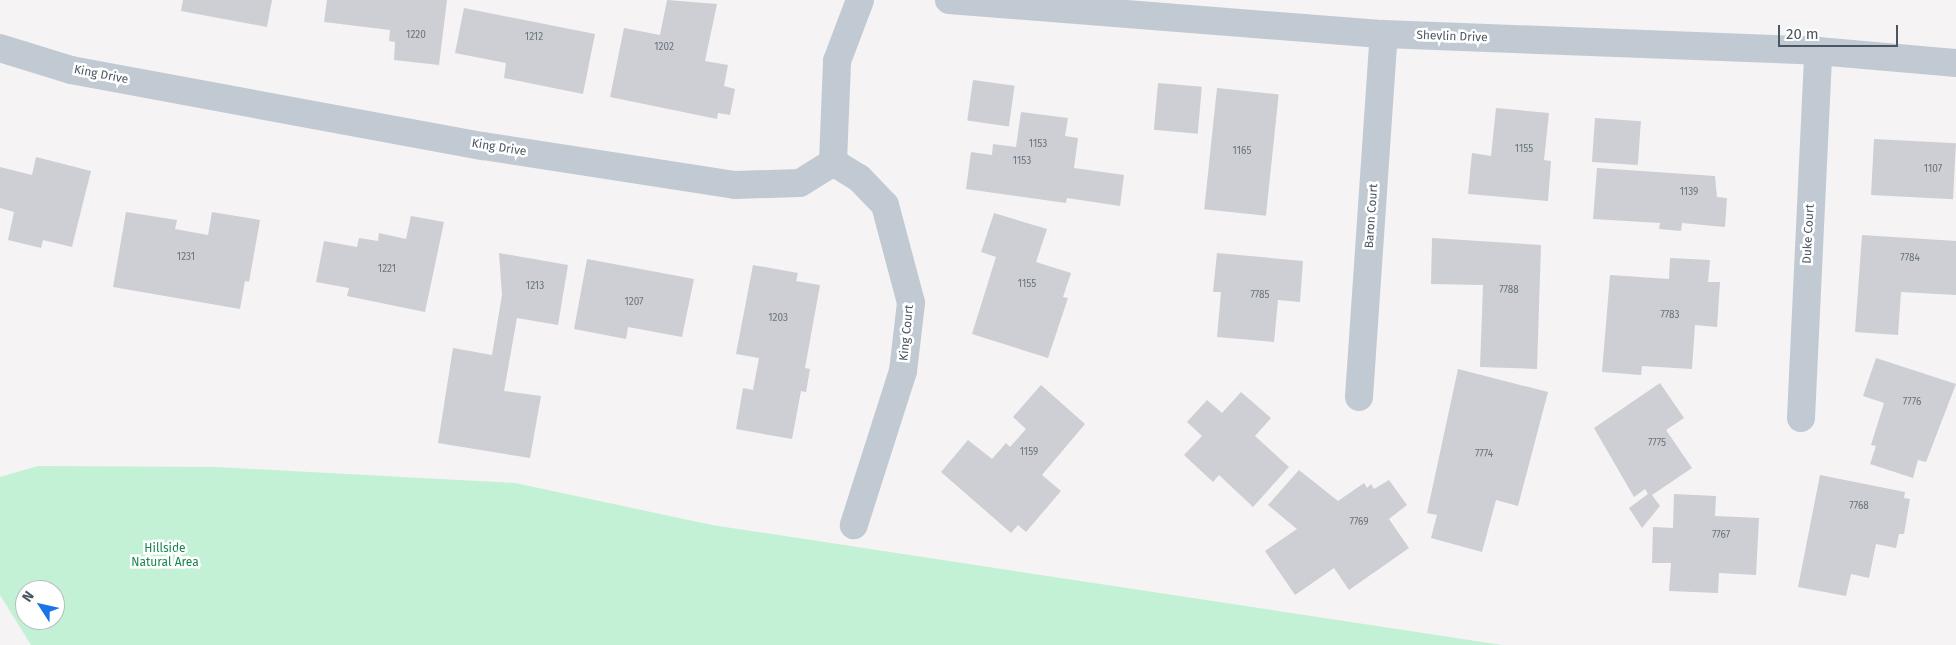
<!DOCTYPE html>
<html>
<head>
<meta charset="utf-8">
<style>
  body { margin:0 }
  #map { position:relative; width:1956px; height:645px; overflow:hidden; background:#f5f3f3; font-family:"Fira Sans",sans-serif }
  div>[style] { position:absolute }
  [style*='--x'] { left:calc(var(--x)*1px); top:calc(var(--y)*1px); width:calc(var(--w)*1px); rotate:calc(var(--a)*1deg) }
  .green>* { inset:0; background:#c3f1d5 }
  .building>* { inset:0; background:#cdcfd5; transform-origin:0 0 }
  .minor>* { height:28px; margin:-14px; padding:0 14px; transform-origin:14px; border-radius:14px; background:#c1cad2 }
  span { translate:-50% -50%; white-space:nowrap; text-align:center; line-height:1.15; -webkit-text-stroke:5px #fff; paint-order:stroke }
  .number-label { font-size:10px; color:#6b747e }
  .number-label span { -webkit-text-stroke-width:0 }
  .street-label { font-size:12px; color:#4a5661 }
  .park-label { font-size:12px; color:#17864f }
  .north { position:absolute; left:15px; top:580px; width:50px; height:50px; box-sizing:border-box; background:#fff; border:1px solid #b7bbc0; border-radius:50%; rotate:305deg; font-size:14px; font-weight:700; line-height:20px; text-align:center; color:#4a5661 }
  .north::after { content:''; display:block; margin:auto; width:18px; height:22px; background:#1a73e8; clip-path:polygon(50% 0,100% 100%,50% 72%,0 100%) }
  .scale { position:absolute; left:1778px; top:25px; width:120px; height:22px; box-sizing:border-box; border:2px solid #4a5661; border-top:0; padding-left:6px; font-size:15px; line-height:18px; white-space:nowrap; color:#4a5661; -webkit-text-stroke:4px #fff; paint-order:stroke }
</style>
</head>
<body>
<div id="map">
  <div class="green">
    <i style="clip-path:polygon(evenodd,38px 466px,216px 467px,515px 483px,712px 525px,1502px 645px,31px 645px,0 595px,0 477px,38px 466px,25px 590px,55px 590px,55px 620px,25px 620px,25px 590px)"></i>
  </div>
  <div class="building">
    <i style="clip-path:polygon(183px 0,272px 0,267px 27px,181px 11px)"></i>
    <i style="clip-path:polygon(327px 0,447px 0,439px 65px,394px 60px,395px 42px,389px 41px,390px 30px,324px 22px)"></i>
    <i style="clip-path:polygon(667px 0,717px 4px,705px 61px,728px 65px,724px 86px,735px 89px,730px 115px,718px 113px,717px 119px,610px 97px,624px 28px,660px 35px)"></i>
    <i style="clip-path:polygon(464px 8px,595px 34px,583px 94px,504px 78px,506px 63px,455px 53px)"></i>
    <i style="left:973px;top:80px;width:42px;height:41px;rotate:8deg"></i>
    <i style="left:1158px;top:83px;width:44px;height:47px;rotate:5deg"></i>
    <i style="left:1217px;top:88px;width:62px;height:122px;rotate:6deg"></i>
    <i style="clip-path:polygon(1496px 108px,1549px 113px,1544px 160px,1551px 161px,1548px 201px,1468px 194px,1472px 153px,1491px 156px)"></i>
    <i style="clip-path:polygon(1021px 112px,1068px 118px,1065px 136px,1078px 138px,1074px 168px,1124px 175px,1120px 206px,1067px 198px,1066px 203px,966px 189px,971px 152px,992px 155px,993px 144px,1016px 147px)"></i>
    <i style="left:1595px;top:118px;width:46px;height:44px;rotate:4deg"></i>
    <i style="left:1874px;top:139px;width:82px;height:56px;rotate:3deg"></i>
    <i style="clip-path:polygon(36px 157px,91px 171px,72px 247px,43px 240px,41px 248px,8px 240px,14px 212px,0 208px,0 167px,32px 175px)"></i>
    <i style="clip-path:polygon(1597px 168px,1715px 176px,1717px 197px,1727px 198px,1725px 227px,1682px 223px,1681px 231px,1659px 229px,1660px 223px,1593px 219px)"></i>
    <i style="clip-path:polygon(126px 212px,177px 220px,175px 229px,208px 235px,212px 212px,260px 220px,249px 282px,245px 281px,240px 309px,113px 287px)"></i>
    <i style="clip-path:polygon(994px 213px,1047px 229px,1036px 262px,1071px 273px,1063px 297px,1068px 298px,1048px 358px,972px 334px,996px 257px,981px 252px)"></i>
    <i style="clip-path:polygon(411px 216px,444px 222px,425px 312px,347px 296px,349px 288px,316px 282px,324px 241px,357px 247px,359px 238px,378px 241px,379px 233px,406px 239px)"></i>
    <i style="clip-path:polygon(1862px 235px,1956px 241px,1956px 295px,1901px 292px,1898px 335px,1855px 332px)"></i>
    <i style="clip-path:polygon(1432px 238px,1541px 245px,1537px 369px,1480px 367px,1483px 285px,1431px 284px)"></i>
    <i style="clip-path:polygon(499px 253px,568px 265px,558px 325px,517px 318px,504px 391px,541px 396px,530px 458px,438px 443px,453px 348px,492px 355px,502px 295px)"></i>
    <i style="clip-path:polygon(1217px 253px,1303px 261px,1300px 302px,1278px 300px,1274px 342px,1217px 337px,1221px 292px,1213px 292px)"></i>
    <i style="clip-path:polygon(1670px 258px,1710px 260px,1708px 282px,1720px 282px,1717px 327px,1695px 325px,1692px 369px,1642px 366px,1641px 375px,1602px 372px,1610px 275px,1669px 279px)"></i>
    <i style="clip-path:polygon(587px 259px,694px 279px,682px 337px,628px 327px,626px 339px,574px 329px)"></i>
    <i style="clip-path:polygon(753px 265px,798px 273px,796px 281px,820px 285px,805px 368px,810px 369px,806px 392px,801px 391px,792px 439px,736px 429px,743px 388px,753px 390px,759px 358px,736px 354px)"></i>
    <i style="clip-path:polygon(1876px 358px,1956px 384px,1926px 462px,1918px 460px,1913px 478px,1870px 464px,1876px 446px,1871px 445px,1884px 403px,1863px 396px)"></i>
    <i style="clip-path:polygon(1458px 369px,1548px 392px,1518px 506px,1496px 500px,1482px 552px,1431px 538px,1437px 515px,1427px 513px)"></i>
    <i style="clip-path:polygon(1660px 383px,1684px 418px,1666px 430px,1692px 468px,1652px 495px,1660px 506px,1642px 528px,1629px 508px,1648px 494px,1645px 489px,1634px 497px,1594px 428px)"></i>
    <i style="clip-path:polygon(1041px 385px,1085px 424px,1042px 475px,1061px 491px,1026px 532px,1018px 525px,1011px 533px,941px 472px,968px 440px,992px 459px,1006px 443px,1010px 447px,1026px 429px,1013px 417px)"></i>
    <i style="clip-path:polygon(1241px 392px,1271px 418px,1255px 436px,1289px 467px,1253px 507px,1219px 475px,1213px 482px,1184px 455px,1202px 436px,1187px 422px,1207px 400px,1222px 413px)"></i>
    <i style="clip-path:polygon(1299px 470px,1338px 501px,1364px 483px,1367px 488px,1371px 484px,1374px 489px,1389px 480px,1407px 505px,1389px 519px,1409px 548px,1349px 590px,1334px 568px,1295px 595px,1265px 551px,1297px 529px,1268px 505px)"></i>
    <i style="clip-path:polygon(1820px 475px,1905px 492px,1904px 498px,1910px 499px,1904px 534px,1899px 534px,1896px 548px,1876px 544px,1869px 578px,1851px 574px,1846px 596px,1798px 587px)"></i>
    <i style="clip-path:polygon(1674px 494px,1716px 496px,1715px 516px,1759px 518px,1756px 575px,1719px 573px,1718px 593px,1669px 591px,1671px 563px,1652px 563px,1653px 527px,1673px 528px)"></i>
  </div>
  <div class="minor">
    <i style="--x:949;--y:0;--w:436;--a:4.5"></i>
    <i style="--x:1384;--y:34;--w:434;--a:2.2"></i>
    <i style="--x:1818;--y:51;--w:139;--a:5"></i>
    <i style="--x:0;--y:48;--w:74;--a:17.2"></i>
    <i style="--x:71;--y:70;--w:419;--a:10.5"></i>
    <i style="--x:483;--y:146;--w:255;--a:8.8"></i>
    <i style="--x:735;--y:185;--w:65;--a:-1.8"></i>
    <i style="--x:800;--y:183;--w:39;--a:-32"></i>
    <i style="--x:833;--y:162;--w:31;--a:32"></i>
    <i style="--x:859;--y:178;--w:37;--a:46"></i>
    <i style="--x:885;--y:205;--w:101;--a:75.1"></i>
    <i style="--x:911;--y:303;--w:68;--a:96.7"></i>
    <i style="--x:903;--y:371;--w:162;--a:107.7"></i>
    <i style="--x:833;--y:162;--w:101;--a:-87.7"></i>
    <i style="--x:837;--y:61;--w:65;--a:-69.3"></i>
    <i style="--x:1359;--y:397;--w:364;--a:-86.1"></i>
    <i style="--x:1801;--y:418;--w:367;--a:-87.3"></i>
  </div>
  <div class="number-label">
    <span style="left:416px;top:36px">1220</span>
    <span style="left:534px;top:38px">1212</span>
    <span style="left:664px;top:48px">1202</span>
    <span style="left:1038px;top:145px">1153</span>
    <span style="left:1524px;top:150px">1155</span>
    <span style="left:1242px;top:152px">1165</span>
    <span style="left:1022px;top:162px">1153</span>
    <span style="left:1933px;top:170px">1107</span>
    <span style="left:1689px;top:193px">1139</span>
    <span style="left:186px;top:258px">1231</span>
    <span style="left:1910px;top:259px">7784</span>
    <span style="left:387px;top:270px">1221</span>
    <span style="left:1027px;top:285px">1155</span>
    <span style="left:535px;top:287px">1213</span>
    <span style="left:1509px;top:291px">7788</span>
    <span style="left:1260px;top:296px">7785</span>
    <span style="left:634px;top:303px">1207</span>
    <span style="left:1670px;top:316px">7783</span>
    <span style="left:778px;top:319px">1203</span>
    <span style="left:1912px;top:403px">7776</span>
    <span style="left:1657px;top:444px">7775</span>
    <span style="left:1029px;top:453px">1159</span>
    <span style="left:1484px;top:455px">7774</span>
    <span style="left:1859px;top:507px">7768</span>
    <span style="left:1359px;top:523px">7769</span>
    <span style="left:1721px;top:536px">7767</span>
  </div>
  <div class="street-label">
    <span style="left:1452px;top:37px;rotate:2deg">Shevlin Drive</span>
    <span style="left:101px;top:75px;rotate:11deg">King Drive</span>
    <span style="left:499px;top:148px;rotate:9deg">King Drive</span>
    <span style="left:1372px;top:216px;rotate:-86deg">Baron Court</span>
    <span style="left:1809px;top:234px;rotate:-87deg">Duke Court</span>
    <span style="left:907px;top:333px;rotate:-84deg">King Court</span>
  </div>
  <div class="park-label">
    <span style="left:165px;top:556px">Hillside<br>Natural Area</span>
  </div>
  <div class="north">N</div>
  <div class="scale">20 m</div>
</div>
</body>
</html>
